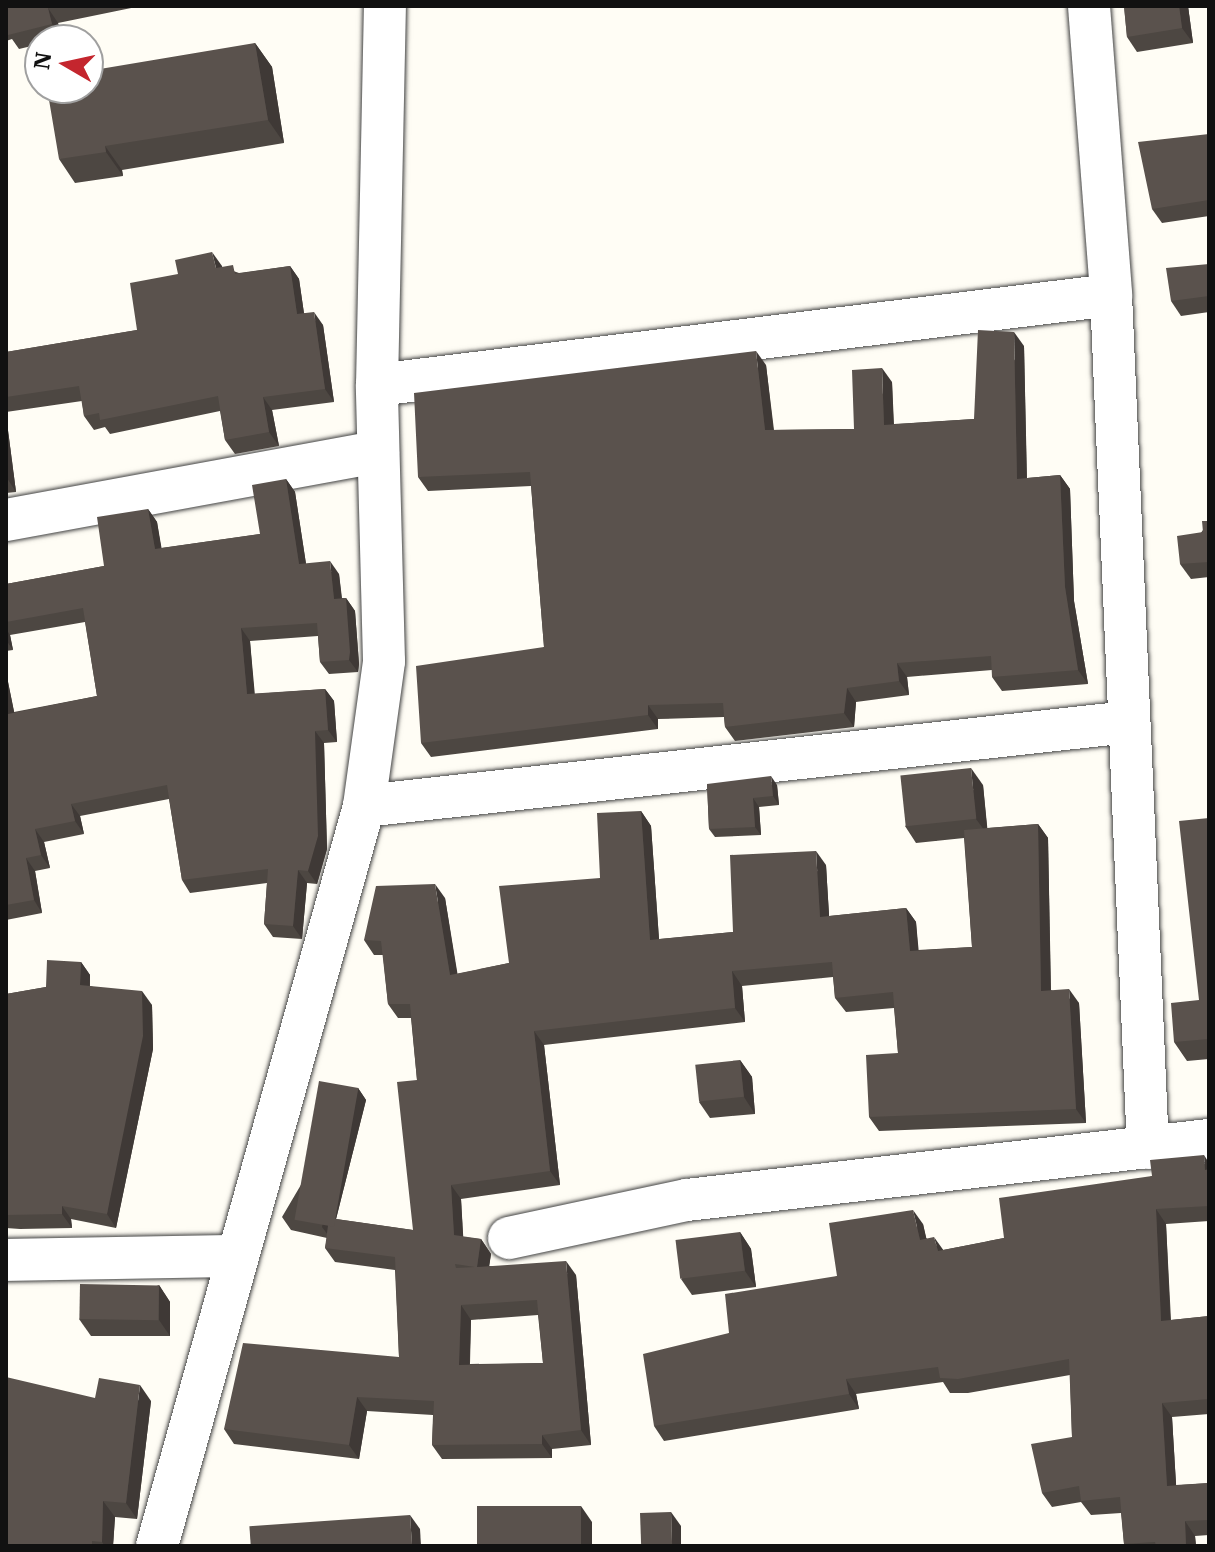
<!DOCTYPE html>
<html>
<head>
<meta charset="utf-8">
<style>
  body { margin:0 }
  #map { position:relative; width:1215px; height:1552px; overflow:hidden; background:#fffdf5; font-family:"IBM Plex Serif",serif }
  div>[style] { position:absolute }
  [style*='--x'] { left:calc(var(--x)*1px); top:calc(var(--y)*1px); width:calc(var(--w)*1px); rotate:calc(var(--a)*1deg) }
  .roads { filter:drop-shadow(0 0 2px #444) drop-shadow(0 0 2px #444) }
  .minor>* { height:42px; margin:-21px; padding:0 21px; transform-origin:21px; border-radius:21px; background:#fff }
  .wall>* { inset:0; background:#4d4742 }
  .shaded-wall>* { inset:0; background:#3f3936 }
  .building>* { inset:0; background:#5a524d; transform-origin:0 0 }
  span { translate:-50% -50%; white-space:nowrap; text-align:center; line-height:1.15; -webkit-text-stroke:8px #fff; paint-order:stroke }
  .frame { position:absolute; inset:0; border:8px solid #111; pointer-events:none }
  .north { position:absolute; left:24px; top:24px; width:80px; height:80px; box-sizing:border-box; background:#fff; border:2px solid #a0a0a0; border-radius:50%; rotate:279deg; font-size:22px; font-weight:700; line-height:32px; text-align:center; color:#111 }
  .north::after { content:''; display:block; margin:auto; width:28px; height:36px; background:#c4262e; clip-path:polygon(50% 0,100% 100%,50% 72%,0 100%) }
</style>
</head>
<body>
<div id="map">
  <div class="roads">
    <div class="minor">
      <i style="--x:1089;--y:6;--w:290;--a:85.6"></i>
      <i style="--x:1111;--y:295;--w:854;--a:87.52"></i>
      <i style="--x:377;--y:385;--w:739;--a:-6.99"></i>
      <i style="--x:6;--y:520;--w:378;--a:-10.4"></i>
      <i style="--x:364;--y:806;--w:770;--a:-6.27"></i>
      <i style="--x:509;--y:1238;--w:182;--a:-12.1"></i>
      <i style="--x:687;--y:1200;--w:525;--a:-6.56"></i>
      <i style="--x:6;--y:1260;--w:231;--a:-1"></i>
      <i style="--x:157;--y:1546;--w:768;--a:-74.37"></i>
      <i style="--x:364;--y:806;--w:146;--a:-82.1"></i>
      <i style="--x:384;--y:661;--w:276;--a:-91.5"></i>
      <i style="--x:377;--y:385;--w:379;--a:-88.8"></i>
    </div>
  </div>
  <div class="wall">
    <i style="clip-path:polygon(6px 6px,141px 6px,58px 23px,62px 39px,40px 40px,40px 44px,19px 49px,12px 39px,6px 41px)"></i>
    <i style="clip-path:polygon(1124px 6px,1188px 6px,1193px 43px,1137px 52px,1127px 37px)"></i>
    <i style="clip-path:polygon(255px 43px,272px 67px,284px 143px,122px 170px,123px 176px,75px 183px,59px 159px)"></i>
    <i style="clip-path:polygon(1209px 134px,1209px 216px,1162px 223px,1152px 209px)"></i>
    <i style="clip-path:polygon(1209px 264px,1209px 312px,1181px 316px,1171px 301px)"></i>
    <i style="clip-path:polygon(222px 266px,222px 267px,239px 273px,290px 266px,299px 279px,304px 313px,323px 325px,334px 402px,272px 410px,279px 446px,235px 454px,225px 440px,220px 411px,110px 434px,105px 427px,94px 430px,84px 416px,82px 401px,6px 412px,6px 352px,137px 330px)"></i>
    <i style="clip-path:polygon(1024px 346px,1027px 478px,1060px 475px,1070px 489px,1074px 601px,1088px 684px,1002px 691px,992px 677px,992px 670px,907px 677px,909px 695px,856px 702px,854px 727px,735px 741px,725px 727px,724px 717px,658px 719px,658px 729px,431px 757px,421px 743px,544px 647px,531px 486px,428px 491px,418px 477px,766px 365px,774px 430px,854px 429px,892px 382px,894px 424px,974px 419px)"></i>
    <i style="clip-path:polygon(6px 415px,16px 492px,6px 493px)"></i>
    <i style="clip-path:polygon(286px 479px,295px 492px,306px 564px,339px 574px,342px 598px,346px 598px,355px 611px,359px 664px,358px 672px,329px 674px,320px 662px,318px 636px,250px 641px,254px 694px,325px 689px,334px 701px,337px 742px,324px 743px,327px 849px,317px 884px,307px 883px,302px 939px,273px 937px,264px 924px,267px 883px,190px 893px,182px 880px,169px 799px,80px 816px,84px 834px,44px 842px,50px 868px,35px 871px,42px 913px,6px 920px,6px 672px,14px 712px,97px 696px,85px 622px,10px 635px,13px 650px,6px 651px,6px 584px,104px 566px,148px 509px,157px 522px,161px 548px,260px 534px)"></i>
    <i style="clip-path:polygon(1209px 521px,1209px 577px,1191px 579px,1180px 564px)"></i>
    <i style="clip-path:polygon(707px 784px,777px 785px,779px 805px,759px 807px,761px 835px,715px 837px,709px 829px)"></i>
    <i style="clip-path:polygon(evenodd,983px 785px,987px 828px,1038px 824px,1048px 838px,1051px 990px,1079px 1003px,1086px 1123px,879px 1131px,869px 1117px,898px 1053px,894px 1008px,846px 1012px,835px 998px,833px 977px,742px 986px,745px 1022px,544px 1045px,560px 1185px,461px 1199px,463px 1237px,481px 1239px,491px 1254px,489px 1266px,576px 1275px,591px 1445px,552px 1449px,552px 1458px,442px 1459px,432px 1445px,433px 1415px,367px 1411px,359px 1459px,234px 1444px,224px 1429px,399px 1357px,395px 1270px,335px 1262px,325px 1248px,327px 1238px,291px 1230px,282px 1217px,358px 1088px,366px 1100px,336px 1219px,413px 1230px,417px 1080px,411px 1018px,398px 1018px,388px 1004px,383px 955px,374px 955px,364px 940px,445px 898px,457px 974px,509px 963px,600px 878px,641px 811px,651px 826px,659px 939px,733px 932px,826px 865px,829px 916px,906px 908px,916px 922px,918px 950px,972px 947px,964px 838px,916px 843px,905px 826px,983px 785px,538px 1315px,543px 1363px,470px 1364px,471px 1320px,538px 1315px)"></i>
    <i style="clip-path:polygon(1209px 818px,1209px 1059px,1187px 1061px,1174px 1042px,1199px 1000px)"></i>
    <i style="clip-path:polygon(81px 962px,90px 975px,90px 986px,152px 1005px,153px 1049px,116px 1228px,71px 1219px,72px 1228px,20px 1229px,6px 1228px,6px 994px,46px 987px)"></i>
    <i style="clip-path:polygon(740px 1060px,752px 1077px,755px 1114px,710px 1118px,699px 1102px)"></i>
    <i style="clip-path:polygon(1209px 1163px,1209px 1221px,1166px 1224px,1171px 1320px,1209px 1316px,1209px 1414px,1172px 1417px,1176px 1485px,1209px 1483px,1209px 1535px,1195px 1536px,1196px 1546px,1125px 1546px,1124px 1544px,1121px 1513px,1091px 1515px,1081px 1502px,1052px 1507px,1042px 1493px,1072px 1437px,1070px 1375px,968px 1393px,950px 1393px,943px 1382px,856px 1394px,859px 1409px,664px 1441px,654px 1426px,729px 1333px,837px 1276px,923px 1224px,926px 1238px,943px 1250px,1004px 1238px,1152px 1176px)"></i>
    <i style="clip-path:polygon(740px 1232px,751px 1249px,756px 1287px,692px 1295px,681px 1279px)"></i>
    <i style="clip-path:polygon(159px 1285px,170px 1302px,170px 1336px,91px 1336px,79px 1319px)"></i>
    <i style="clip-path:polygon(95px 1398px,151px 1401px,137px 1519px,115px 1517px,113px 1546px,6px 1546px)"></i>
  </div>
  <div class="shaded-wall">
    <i style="clip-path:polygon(1179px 6px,1188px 6px,1193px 43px,1182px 28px)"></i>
    <i style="clip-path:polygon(48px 8px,58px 23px,62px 39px,52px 24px)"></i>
    <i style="clip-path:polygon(255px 43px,272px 67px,284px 143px,268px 120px)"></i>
    <i style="clip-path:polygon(105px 146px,122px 170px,123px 176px,106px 152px)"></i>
    <i style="clip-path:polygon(212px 252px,222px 266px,225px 282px,216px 268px)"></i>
    <i style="clip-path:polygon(290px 266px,299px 279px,306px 328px,297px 314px)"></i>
    <i style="clip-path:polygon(314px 312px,323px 325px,334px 402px,325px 389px)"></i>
    <i style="clip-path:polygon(1014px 332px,1024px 346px,1027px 493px,1017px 479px)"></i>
    <i style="clip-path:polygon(756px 351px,766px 365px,775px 444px,765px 430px)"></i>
    <i style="clip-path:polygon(882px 368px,892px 382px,894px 439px,884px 425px)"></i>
    <i style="clip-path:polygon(263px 397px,272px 410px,279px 446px,269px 432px)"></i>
    <i style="clip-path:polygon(6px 415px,16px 492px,7px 478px,6px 471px)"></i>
    <i style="clip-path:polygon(1060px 475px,1070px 489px,1074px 601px,1088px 684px,1078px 670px,1065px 587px)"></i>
    <i style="clip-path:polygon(286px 479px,295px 492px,308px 577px,299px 564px)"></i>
    <i style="clip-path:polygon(148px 509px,157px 522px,164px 562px,155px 549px)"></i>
    <i style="clip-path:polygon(330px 561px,339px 574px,343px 612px,334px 599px)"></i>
    <i style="clip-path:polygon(346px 598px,355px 611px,359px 664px,358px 672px,349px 660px)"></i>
    <i style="clip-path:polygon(241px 628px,250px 641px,256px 707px,247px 694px)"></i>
    <i style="clip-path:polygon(6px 629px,10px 635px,13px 650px,6px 640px)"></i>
    <i style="clip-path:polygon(897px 663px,907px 677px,909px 695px,899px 681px)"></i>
    <i style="clip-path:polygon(6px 672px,17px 726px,8px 714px,6px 704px)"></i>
    <i style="clip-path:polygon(847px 688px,856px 702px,854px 727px,844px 713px)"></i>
    <i style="clip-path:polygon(325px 689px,334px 701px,337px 742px,328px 730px)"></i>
    <i style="clip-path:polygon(648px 705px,658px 719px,658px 729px,648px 715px)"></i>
    <i style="clip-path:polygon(315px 731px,324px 743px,327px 849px,317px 884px,308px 871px)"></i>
    <i style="clip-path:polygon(971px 768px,983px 785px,988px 835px,976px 819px)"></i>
    <i style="clip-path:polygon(771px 776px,777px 785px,779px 805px,773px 796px)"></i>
    <i style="clip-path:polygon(753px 798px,759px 807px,761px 835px,755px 827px)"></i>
    <i style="clip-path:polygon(71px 804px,80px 816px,84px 834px,75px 821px)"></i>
    <i style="clip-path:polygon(641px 811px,651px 826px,660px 954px,650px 940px)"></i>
    <i style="clip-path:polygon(1038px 824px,1048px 838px,1051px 1005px,1041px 991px)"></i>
    <i style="clip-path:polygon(35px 829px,44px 842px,50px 868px,41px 855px)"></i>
    <i style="clip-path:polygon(816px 851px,826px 865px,830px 931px,820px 917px)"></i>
    <i style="clip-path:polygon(26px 858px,35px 871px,42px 913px,34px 900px)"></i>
    <i style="clip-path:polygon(298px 870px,307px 883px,302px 939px,293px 926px)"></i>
    <i style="clip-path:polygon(435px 884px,445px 898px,460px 989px,450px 975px)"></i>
    <i style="clip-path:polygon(906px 908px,916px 922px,920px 965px,910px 951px)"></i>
    <i style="clip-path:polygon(81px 962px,90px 975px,89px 998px,80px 985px)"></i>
    <i style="clip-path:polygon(732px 971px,742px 986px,745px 1022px,735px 1008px)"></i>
    <i style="clip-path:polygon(1069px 989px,1079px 1003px,1086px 1123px,1076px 1109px)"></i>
    <i style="clip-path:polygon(142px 991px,152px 1005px,153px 1049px,116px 1228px,107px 1214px)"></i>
    <i style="clip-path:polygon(534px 1031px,544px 1045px,560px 1185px,550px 1171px)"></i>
    <i style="clip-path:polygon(740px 1060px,752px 1077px,755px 1114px,744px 1097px)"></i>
    <i style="clip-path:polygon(358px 1088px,366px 1100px,331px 1239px,322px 1227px)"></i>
    <i style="clip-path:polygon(1204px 1155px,1209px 1163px,1209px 1175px,1205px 1170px)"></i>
    <i style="clip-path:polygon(451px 1185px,461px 1199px,464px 1250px,454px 1235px)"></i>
    <i style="clip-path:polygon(62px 1206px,71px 1219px,72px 1228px,62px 1214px)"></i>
    <i style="clip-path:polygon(1156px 1209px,1166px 1224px,1171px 1335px,1161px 1321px)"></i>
    <i style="clip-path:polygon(913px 1210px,923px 1224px,930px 1254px,920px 1240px)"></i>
    <i style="clip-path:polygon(740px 1232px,751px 1249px,756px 1287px,745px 1271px)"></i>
    <i style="clip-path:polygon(934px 1237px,944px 1251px,938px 1251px)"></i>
    <i style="clip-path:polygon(481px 1239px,491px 1254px,487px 1281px,477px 1267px)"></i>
    <i style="clip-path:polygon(566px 1261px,576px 1275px,591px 1445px,581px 1430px)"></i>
    <i style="clip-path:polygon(159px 1285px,170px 1302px,170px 1336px,159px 1320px)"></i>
    <i style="clip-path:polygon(461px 1305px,471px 1320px,469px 1379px,459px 1365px)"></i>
    <i style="clip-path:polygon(846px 1379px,856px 1394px,859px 1409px,849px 1394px)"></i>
    <i style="clip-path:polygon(140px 1385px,151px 1401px,137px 1519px,126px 1503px)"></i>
    <i style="clip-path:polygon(357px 1397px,367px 1411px,359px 1459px,349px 1445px)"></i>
    <i style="clip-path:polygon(1162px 1403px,1172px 1417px,1177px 1500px,1167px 1486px)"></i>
    <i style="clip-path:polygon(542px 1435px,552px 1449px,552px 1458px,542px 1444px)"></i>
    <i style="clip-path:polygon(103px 1501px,115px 1517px,113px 1546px,105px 1546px,102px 1542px)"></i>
    <i style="clip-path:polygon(581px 1506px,592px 1522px,592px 1546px,582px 1546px,581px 1545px)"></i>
    <i style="clip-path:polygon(671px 1512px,681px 1526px,681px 1546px,672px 1546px)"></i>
    <i style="clip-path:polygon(410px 1515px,420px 1529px,421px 1546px,412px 1546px)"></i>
    <i style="clip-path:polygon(1185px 1521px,1195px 1536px,1196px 1546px,1186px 1546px)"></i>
  </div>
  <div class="building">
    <i style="clip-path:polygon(6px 6px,59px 6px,48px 8px,52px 24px,8px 35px,6px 24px)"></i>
    <i style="clip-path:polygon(1124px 6px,1179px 6px,1182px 28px,1127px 37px)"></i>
    <i style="clip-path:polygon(255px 43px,268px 120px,105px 146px,106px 152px,59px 159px,47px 88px,88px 88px,88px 71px)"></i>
    <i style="clip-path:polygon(1209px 134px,1209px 202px,1209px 200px,1152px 209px,1138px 142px)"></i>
    <i style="clip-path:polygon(212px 252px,216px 268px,233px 265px,235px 274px,290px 266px,297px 314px,314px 312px,325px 389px,263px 397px,269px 432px,225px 440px,218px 396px,100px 420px,99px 413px,84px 416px,79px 386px,6px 397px,6px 352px,137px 330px,130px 283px,178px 274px,175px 260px)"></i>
    <i style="clip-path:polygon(1209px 264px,1209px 296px,1171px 301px,1166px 268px)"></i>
    <i style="clip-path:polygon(978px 330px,1014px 332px,1017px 479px,1060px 475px,1065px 587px,1078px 670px,992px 677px,991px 656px,897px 663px,899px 681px,847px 688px,844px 713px,725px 727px,723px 703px,648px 705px,648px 715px,421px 743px,416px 666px,544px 647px,530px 472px,418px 477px,414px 393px,756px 351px,765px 430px,854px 429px,852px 370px,882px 368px,884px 425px,974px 419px)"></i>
    <i style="clip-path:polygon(286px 479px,299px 564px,330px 561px,334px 599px,346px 598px,350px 652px,349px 660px,320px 662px,317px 623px,241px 628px,247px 694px,325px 689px,328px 730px,315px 731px,318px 836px,308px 871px,298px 870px,293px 926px,264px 924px,268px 869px,182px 880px,167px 785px,71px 804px,75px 821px,35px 829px,41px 855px,26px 858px,34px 900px,6px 905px,6px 704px,8px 714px,97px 696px,83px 608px,6px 622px,6px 584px,104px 566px,97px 517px,148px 509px,155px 549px,260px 534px,252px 485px)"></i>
    <i style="clip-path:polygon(1202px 521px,1209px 521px,1209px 562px,1180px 564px,1177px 536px,1203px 532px)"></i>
    <i style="left:971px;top:768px;width:51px;height:71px;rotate:84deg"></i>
    <i style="clip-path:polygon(771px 776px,773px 796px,753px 798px,755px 827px,709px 829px,707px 784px)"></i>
    <i style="clip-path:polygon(evenodd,641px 811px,650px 940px,733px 932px,730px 855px,816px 851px,820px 917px,906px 908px,910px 951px,972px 947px,964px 830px,1038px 824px,1041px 991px,1069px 989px,1076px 1109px,869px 1117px,866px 1055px,898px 1053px,893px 992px,835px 998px,832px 962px,732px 971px,735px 1008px,534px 1031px,550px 1171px,451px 1185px,454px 1235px,481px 1239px,477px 1267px,566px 1261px,581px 1430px,542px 1435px,542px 1444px,432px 1445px,434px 1401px,357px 1397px,349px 1445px,224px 1429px,243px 1343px,399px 1357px,395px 1257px,325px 1248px,329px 1218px,413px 1230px,397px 1082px,417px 1080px,410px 1004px,388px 1004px,381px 941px,364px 940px,376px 886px,435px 884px,450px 975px,509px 963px,499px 886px,600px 878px,597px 813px,641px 811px,455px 1264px,475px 1267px,456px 1268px,455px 1264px,641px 811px,537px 1300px,543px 1363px,459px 1365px,461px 1305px,537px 1300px)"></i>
    <i style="clip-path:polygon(1209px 818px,1209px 1039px,1174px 1042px,1171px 1003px,1199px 1000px,1179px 821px)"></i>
    <i style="clip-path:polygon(47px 960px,81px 962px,80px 985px,142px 991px,143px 1036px,107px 1214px,62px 1206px,62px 1214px,6px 1215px,6px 994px,46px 987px)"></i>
    <i style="left:740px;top:1060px;width:37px;height:45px;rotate:84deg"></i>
    <i style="left:319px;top:1081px;width:40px;height:141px;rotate:10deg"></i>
    <i style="clip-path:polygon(1204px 1155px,1205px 1170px,1209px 1169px,1209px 1206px,1156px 1209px,1161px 1321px,1209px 1316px,1209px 1399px,1162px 1403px,1167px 1486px,1209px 1483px,1209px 1520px,1185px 1521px,1186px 1546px,1156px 1546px,1155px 1542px,1124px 1544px,1120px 1497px,1081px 1501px,1079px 1486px,1042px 1493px,1031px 1444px,1072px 1437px,1069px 1359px,958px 1379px,940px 1378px,938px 1367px,846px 1379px,849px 1394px,654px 1426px,643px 1354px,729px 1333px,725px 1294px,837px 1276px,829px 1223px,913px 1210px,920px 1240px,934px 1237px,938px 1251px,1004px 1238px,999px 1198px,1152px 1176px,1150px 1160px)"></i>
    <i style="left:740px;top:1232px;width:39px;height:65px;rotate:83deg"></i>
    <i style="left:80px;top:1284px;width:79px;height:35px;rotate:1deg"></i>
    <i style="clip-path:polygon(6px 1377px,95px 1398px,99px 1378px,140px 1385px,126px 1503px,103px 1501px,102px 1542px,92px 1541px,92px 1546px,6px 1546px)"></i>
    <i style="left:581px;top:1506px;width:39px;height:104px;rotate:90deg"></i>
    <i style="left:671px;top:1512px;width:34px;height:31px;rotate:88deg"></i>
    <i style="left:410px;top:1515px;width:31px;height:161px;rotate:86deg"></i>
  </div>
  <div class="frame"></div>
  <div class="north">N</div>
</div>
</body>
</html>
